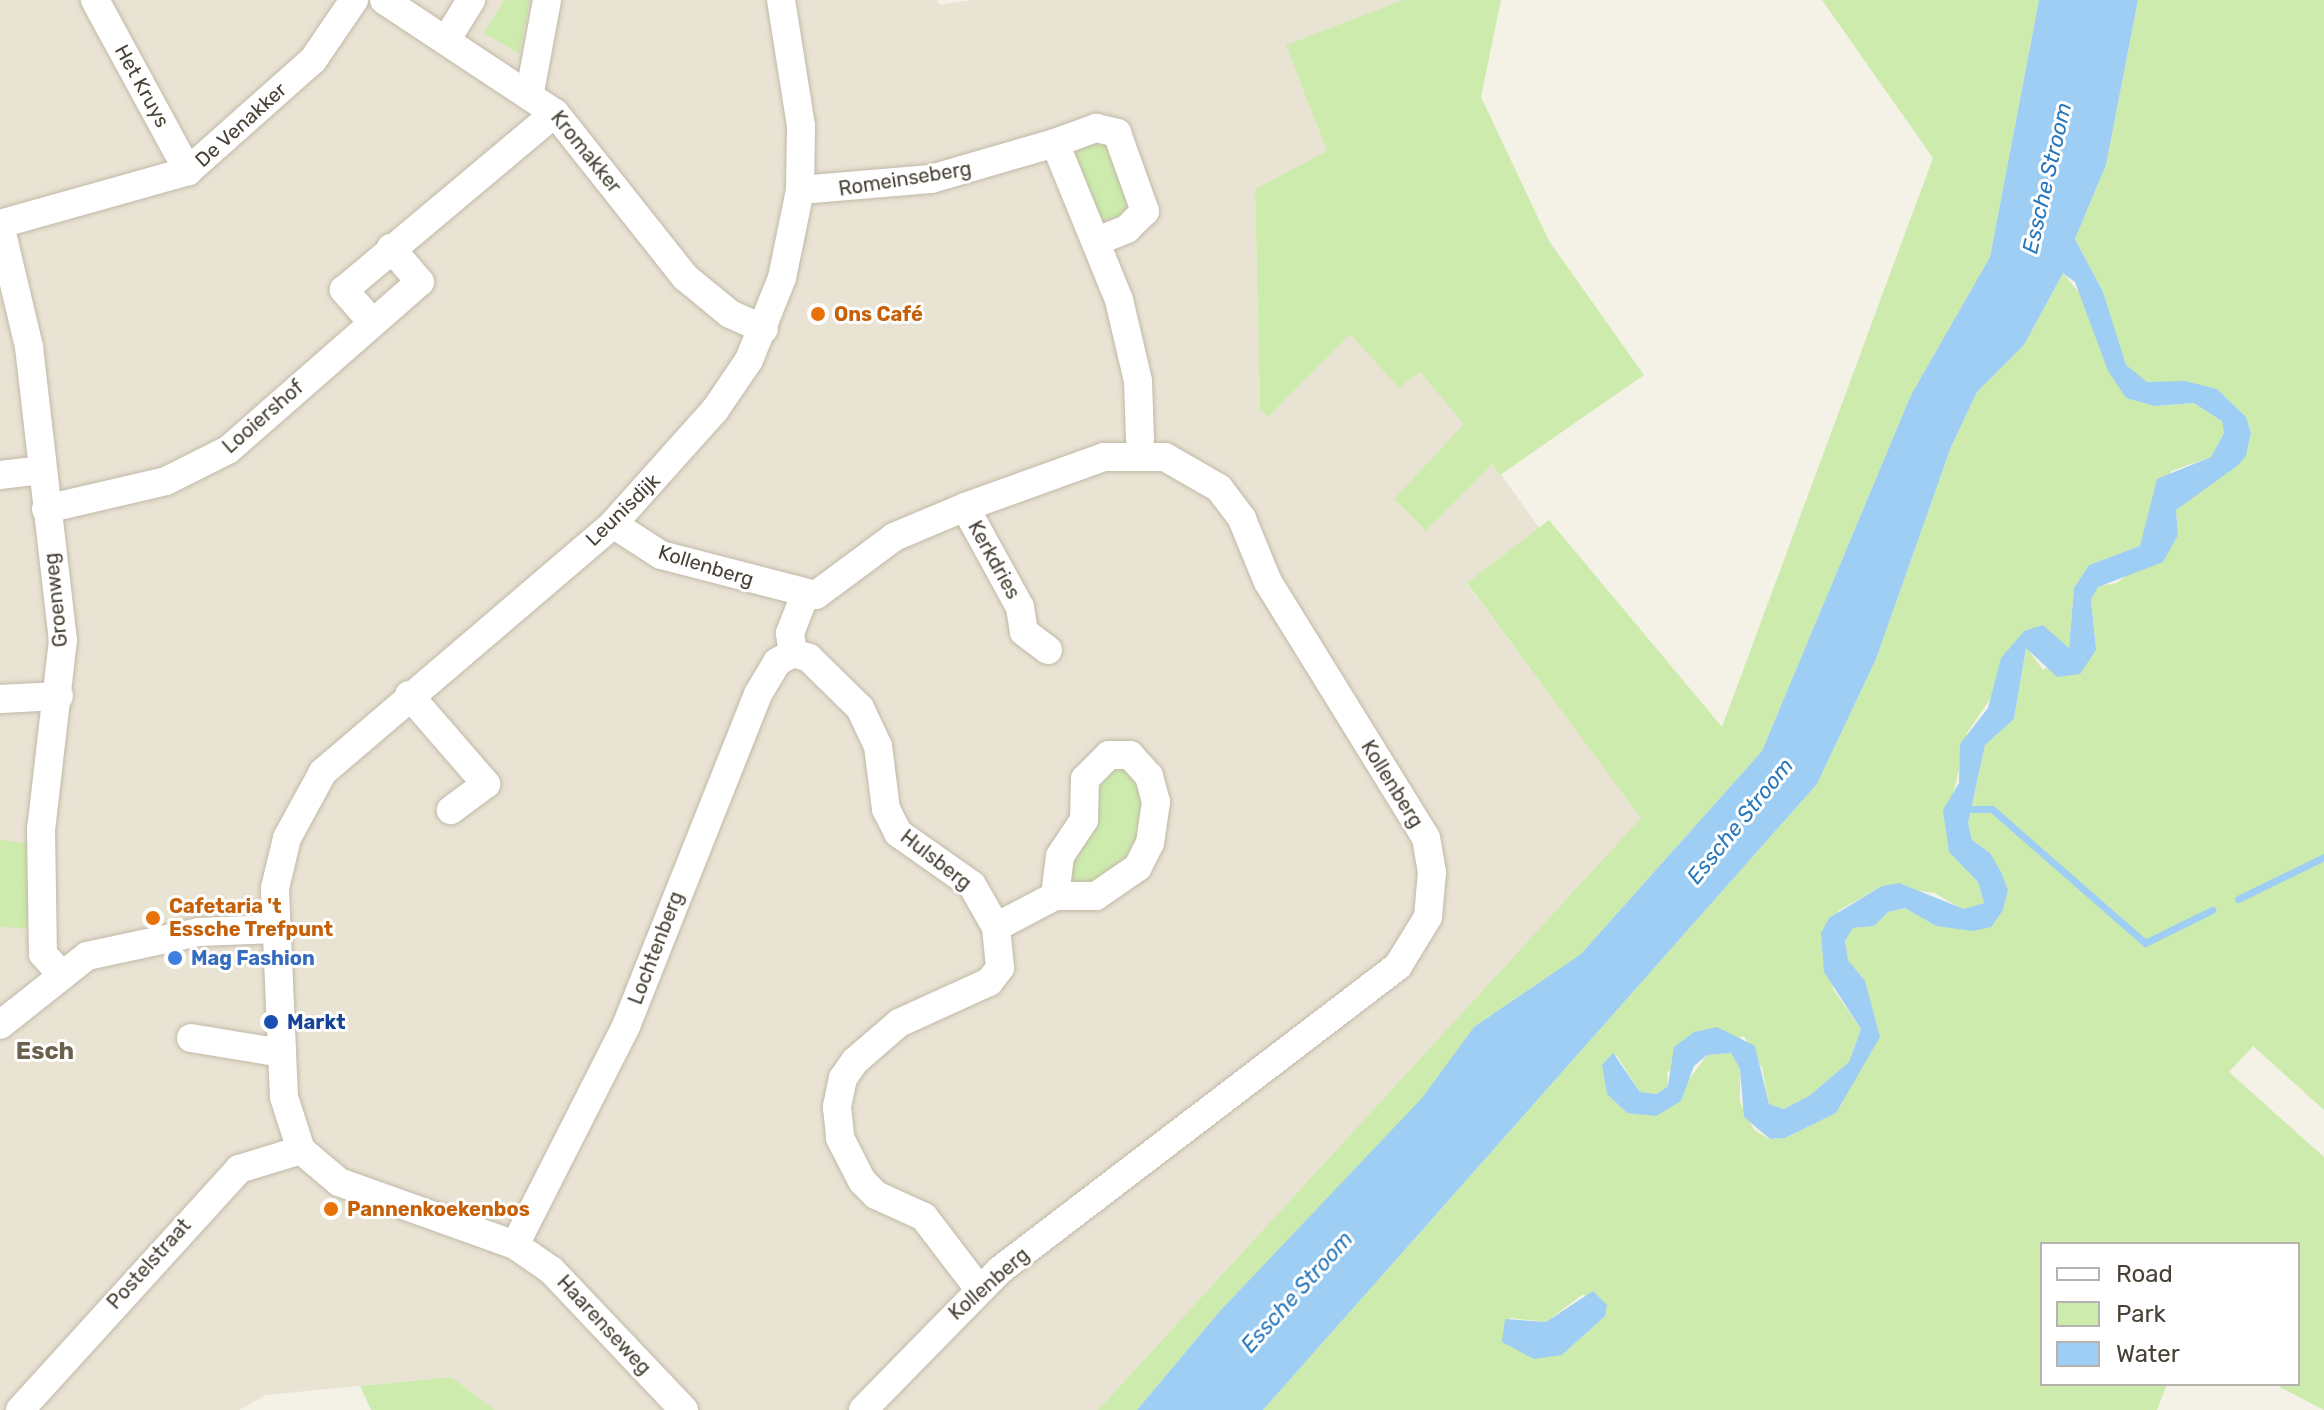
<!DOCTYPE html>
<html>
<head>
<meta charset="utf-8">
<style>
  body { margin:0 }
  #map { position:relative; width:2324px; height:1410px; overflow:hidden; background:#f4f1e7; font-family:Rubik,sans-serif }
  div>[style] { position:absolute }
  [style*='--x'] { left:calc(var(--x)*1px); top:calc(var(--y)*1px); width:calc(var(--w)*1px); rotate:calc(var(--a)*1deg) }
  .residential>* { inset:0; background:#e9e3d4 }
  .green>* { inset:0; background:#cdebad }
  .water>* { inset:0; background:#9fcef5 }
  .stream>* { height:7px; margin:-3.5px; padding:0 3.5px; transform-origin:3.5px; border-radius:3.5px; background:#9fcef5 }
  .roads { filter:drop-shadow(0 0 2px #c1b9a8) drop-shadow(0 0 2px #c1b9a8) }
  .minor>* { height:28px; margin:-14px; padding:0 14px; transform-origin:14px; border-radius:14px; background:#fff }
  .dots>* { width:22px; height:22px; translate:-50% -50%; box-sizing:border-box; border:4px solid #fff; border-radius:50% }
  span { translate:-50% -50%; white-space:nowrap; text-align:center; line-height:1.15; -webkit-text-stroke:6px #fff; paint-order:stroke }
  .street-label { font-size:20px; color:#484135 }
  .food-label { font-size:20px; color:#c56008; font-weight:700 }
  .left { translate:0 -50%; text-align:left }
  .shop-label { font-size:20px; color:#366cbe; font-weight:700 }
  .transit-label { font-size:20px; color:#164399; font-weight:700 }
  .water-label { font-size:22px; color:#2777bc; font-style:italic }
  .quarter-label { font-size:24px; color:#6b604c; font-weight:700 }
  .legend { position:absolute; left:2040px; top:1242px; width:260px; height:144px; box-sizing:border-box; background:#fff; border:2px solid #b6b3ae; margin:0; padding:10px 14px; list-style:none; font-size:24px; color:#484135 }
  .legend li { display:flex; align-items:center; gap:16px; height:40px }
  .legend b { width:40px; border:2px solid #b6b3ae }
</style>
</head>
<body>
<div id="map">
  <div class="residential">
    <i style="clip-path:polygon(0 0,937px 0,939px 5px,972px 0,1403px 0,1287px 45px,1327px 151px,1255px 189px,1260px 409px,1268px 417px,1350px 333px,1399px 388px,1420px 372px,1465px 424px,1394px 499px,1426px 531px,1493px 463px,1539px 528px,1467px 584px,1642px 818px,1098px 1410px,495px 1410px,450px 1377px,266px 1395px,239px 1410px,0 1410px)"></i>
  </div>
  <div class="green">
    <i style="clip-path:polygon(504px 0,530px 0,519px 54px,484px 33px)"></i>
    <i style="clip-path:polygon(1403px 0,1501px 0,1481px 97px,1549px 241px,1644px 375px,1500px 475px,1492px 464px,1426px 531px,1394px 499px,1464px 424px,1420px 372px,1399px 388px,1350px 334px,1268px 417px,1260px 409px,1255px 189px,1327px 151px,1286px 45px)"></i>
    <i style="clip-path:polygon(1822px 0,2039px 0,1990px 257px,1911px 395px,1762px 751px,1581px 954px,1474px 1027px,1423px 1098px,1219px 1312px,1137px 1410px,1098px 1410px,1641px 818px,1467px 583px,1549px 520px,1722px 727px,1933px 158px)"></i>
    <i style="clip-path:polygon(evenodd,2138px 0,2324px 0,2324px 1110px,2253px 1046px,2229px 1072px,2324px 1157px,2324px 1410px,2274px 1384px,2298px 1384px,2298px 1244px,2042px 1244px,2042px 1384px,2167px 1384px,2157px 1410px,1263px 1410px,1817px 784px,1876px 659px,1951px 447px,1977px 392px,2024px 345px,2063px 273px,2085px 300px,2108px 371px,2155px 406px,2194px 403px,2223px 421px,2224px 433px,2211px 457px,2171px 471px,2140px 546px,2089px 565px,2074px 588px,2069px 648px,2040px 625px,1967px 733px,1953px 795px,1949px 852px,1978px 882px,1984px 903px,1964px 910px,1935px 893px,1882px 886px,1838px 911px,1833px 989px,1861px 1029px,1849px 1062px,1809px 1096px,1784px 1109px,1769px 1104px,1762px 1068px,1744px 1036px,1667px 1072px,1668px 1086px,1657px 1094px,1640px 1092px,1617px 1056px,1605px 1070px,1607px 1094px,1627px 1113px,1690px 1078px,1707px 1055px,1731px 1053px,1740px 1069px,1740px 1102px,1754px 1130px,1769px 1139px,1785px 1138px,1836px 1113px,1879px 1037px,1848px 960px,1845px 941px,1853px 928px,1874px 926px,1888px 912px,1905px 908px,1936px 926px,1992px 926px,1990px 853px,1972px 840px,1968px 823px,1985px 745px,2014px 719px,2026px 647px,2043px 670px,2095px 638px,2091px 599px,2098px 586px,2117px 583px,2178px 535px,2176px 510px,2246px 456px,2251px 433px,2246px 417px,2217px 389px,2147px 382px,2125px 365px,2103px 292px,2075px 239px,2106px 165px,2138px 0,1583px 1294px,1605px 1316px,1562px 1355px,1509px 1318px,1546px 1322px,1583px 1294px)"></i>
    <i style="clip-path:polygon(1088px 142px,1108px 142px,1133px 196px,1127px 216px,1100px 221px,1074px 155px)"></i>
    <i style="clip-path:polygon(1108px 765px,1131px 766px,1148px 807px,1132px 861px,1099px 884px,1071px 886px,1065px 871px,1098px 812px,1098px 788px,1110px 775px)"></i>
    <i style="clip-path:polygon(0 840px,34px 844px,37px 929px,0 927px)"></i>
    <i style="clip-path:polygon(451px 1377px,495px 1410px,371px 1410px,360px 1386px)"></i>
  </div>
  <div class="water">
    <i style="clip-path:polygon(2039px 0,2138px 0,2106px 165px,2075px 239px,2103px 292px,2126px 365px,2147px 382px,2185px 381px,2217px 389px,2246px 417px,2251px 433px,2246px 456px,2237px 466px,2176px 510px,2178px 535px,2163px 562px,2098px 587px,2091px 599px,2096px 650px,2080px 674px,2057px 677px,2026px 648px,2014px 719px,1985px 745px,1968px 823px,1972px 840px,1990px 853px,2001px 872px,2008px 890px,2003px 910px,1991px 927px,1973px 931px,1936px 926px,1905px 908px,1888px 912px,1874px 926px,1853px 928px,1845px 941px,1848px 960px,1865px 981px,1880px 1037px,1836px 1113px,1785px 1138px,1770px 1139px,1744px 1117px,1740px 1069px,1731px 1053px,1707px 1055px,1694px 1066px,1681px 1101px,1656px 1116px,1627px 1113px,1607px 1094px,1602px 1065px,1613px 1053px,1640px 1092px,1657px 1094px,1668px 1086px,1674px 1047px,1694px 1032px,1717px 1027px,1755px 1046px,1769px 1104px,1784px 1109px,1809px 1096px,1849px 1062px,1861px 1029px,1824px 972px,1821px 933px,1829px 918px,1882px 886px,1899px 883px,1964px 909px,1984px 903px,1978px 882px,1949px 852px,1943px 810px,1959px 783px,1960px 744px,1988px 708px,2001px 658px,2024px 631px,2043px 625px,2069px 648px,2074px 588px,2089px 565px,2140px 546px,2157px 479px,2211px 457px,2224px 433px,2222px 421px,2194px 403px,2155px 406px,2126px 398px,2108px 371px,2075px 282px,2063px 273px,2024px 345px,1977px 392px,1951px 447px,1876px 659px,1817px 784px,1263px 1410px,1137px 1410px,1219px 1312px,1422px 1098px,1474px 1027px,1581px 954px,1762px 751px,1911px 395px,1990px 257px)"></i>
    <i style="clip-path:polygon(1593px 1291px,1607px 1305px,1605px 1316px,1562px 1355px,1534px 1359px,1502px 1342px,1505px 1319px,1546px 1322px)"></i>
  </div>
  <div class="stream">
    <i style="--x:1971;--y:809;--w:21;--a:0"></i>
    <i style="--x:1992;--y:809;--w:203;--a:41.2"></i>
    <i style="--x:2145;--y:943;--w:75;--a:-26.2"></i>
    <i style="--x:2238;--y:899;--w:96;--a:-26"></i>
  </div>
  <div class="roads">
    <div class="minor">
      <i style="--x:95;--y:0;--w:195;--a:61.5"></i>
      <i style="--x:384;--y:0;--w:205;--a:33.5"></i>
      <i style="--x:555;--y:113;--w:209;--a:51.6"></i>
      <i style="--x:685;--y:277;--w:58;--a:39.4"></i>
      <i style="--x:730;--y:314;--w:37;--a:24"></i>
      <i style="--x:447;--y:39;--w:46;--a:-58.4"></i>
      <i style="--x:530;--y:92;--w:94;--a:-79.5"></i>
      <i style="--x:1055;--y:143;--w:44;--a:-20.1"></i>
      <i style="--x:1096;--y:128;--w:22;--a:13"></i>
      <i style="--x:1117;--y:133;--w:83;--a:70.3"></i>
      <i style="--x:1145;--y:211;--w:25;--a:135"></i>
      <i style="--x:1127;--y:229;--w:32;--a:158"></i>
      <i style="--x:800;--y:190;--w:131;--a:-4.8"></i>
      <i style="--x:931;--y:179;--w:129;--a:-16.2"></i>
      <i style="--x:1055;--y:143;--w:170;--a:67.8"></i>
      <i style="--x:1119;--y:300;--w:83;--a:76.8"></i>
      <i style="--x:1138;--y:381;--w:58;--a:88"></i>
      <i style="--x:0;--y:224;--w:195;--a:-15.7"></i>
      <i style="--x:188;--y:171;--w:167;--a:-41.6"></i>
      <i style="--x:313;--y:60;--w:73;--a:-55.7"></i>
      <i style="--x:0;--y:225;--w:125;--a:76.6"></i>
      <i style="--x:29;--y:347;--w:295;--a:83.4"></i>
      <i style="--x:63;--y:640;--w:190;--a:96.6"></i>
      <i style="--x:41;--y:829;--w:125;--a:89.1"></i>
      <i style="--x:43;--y:954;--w:24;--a:48"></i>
      <i style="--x:372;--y:322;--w:43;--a:-131.2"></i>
      <i style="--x:344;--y:290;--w:275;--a:-40"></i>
      <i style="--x:0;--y:475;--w:42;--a:-6.8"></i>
      <i style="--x:965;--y:507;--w:114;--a:61.2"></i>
      <i style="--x:1020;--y:607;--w:25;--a:81"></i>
      <i style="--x:1024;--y:632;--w:30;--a:37"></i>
      <i style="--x:46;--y:509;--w:123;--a:-13.1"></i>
      <i style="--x:166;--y:481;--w:69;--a:-26.6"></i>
      <i style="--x:228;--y:450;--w:255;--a:-41.2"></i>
      <i style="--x:420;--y:282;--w:45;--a:-130.5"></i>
      <i style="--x:613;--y:524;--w:57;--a:32.9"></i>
      <i style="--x:661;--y:555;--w:160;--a:14.5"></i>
      <i style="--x:816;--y:595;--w:97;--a:-36.6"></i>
      <i style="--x:894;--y:537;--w:77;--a:-22.9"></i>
      <i style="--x:965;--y:507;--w:148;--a:-19.8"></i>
      <i style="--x:1104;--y:457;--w:61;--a:0"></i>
      <i style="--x:1165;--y:457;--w:62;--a:29.9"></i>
      <i style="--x:1219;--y:488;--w:39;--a:53"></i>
      <i style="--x:1242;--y:519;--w:68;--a:67.6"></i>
      <i style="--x:1268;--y:582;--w:301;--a:58.3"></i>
      <i style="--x:1426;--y:838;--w:35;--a:80"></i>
      <i style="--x:1432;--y:872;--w:45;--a:95.1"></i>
      <i style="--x:1428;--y:917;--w:57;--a:121.5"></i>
      <i style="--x:1398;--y:966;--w:501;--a:142.63"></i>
      <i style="--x:1000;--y:1270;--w:196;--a:134.4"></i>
      <i style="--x:793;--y:653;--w:17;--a:17"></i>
      <i style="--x:809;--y:658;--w:71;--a:44.4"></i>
      <i style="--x:860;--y:708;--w:42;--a:64.7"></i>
      <i style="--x:878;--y:746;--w:64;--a:82.8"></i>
      <i style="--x:886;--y:809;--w:27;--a:63"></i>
      <i style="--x:898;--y:833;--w:90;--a:35.1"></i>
      <i style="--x:972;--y:885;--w:48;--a:60.3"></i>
      <i style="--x:996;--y:927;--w:41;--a:84.4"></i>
      <i style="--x:1000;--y:968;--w:18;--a:128"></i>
      <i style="--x:989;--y:982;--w:99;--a:155.5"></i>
      <i style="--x:899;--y:1023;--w:58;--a:139.2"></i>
      <i style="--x:855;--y:1061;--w:21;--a:125"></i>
      <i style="--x:843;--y:1078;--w:30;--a:102"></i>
      <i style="--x:837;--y:1107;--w:31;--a:84"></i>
      <i style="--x:840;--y:1138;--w:48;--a:62.9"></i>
      <i style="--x:862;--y:1181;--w:20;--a:45"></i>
      <i style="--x:876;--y:1195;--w:53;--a:24.6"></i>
      <i style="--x:924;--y:1217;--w:91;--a:52.6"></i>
      <i style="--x:793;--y:653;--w:20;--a:-99"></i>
      <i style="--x:790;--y:633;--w:41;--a:-68.5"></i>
      <i style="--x:409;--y:695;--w:118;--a:49.1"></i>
      <i style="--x:486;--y:784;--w:44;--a:143.4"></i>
      <i style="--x:0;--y:699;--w:59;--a:-2.9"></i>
      <i style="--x:996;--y:927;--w:67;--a:-27.7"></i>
      <i style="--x:1055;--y:896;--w:40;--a:-82.9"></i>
      <i style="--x:1060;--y:856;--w:43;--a:-56.3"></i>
      <i style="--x:1084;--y:820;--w:41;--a:-88.6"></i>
      <i style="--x:1085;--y:779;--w:34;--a:-45"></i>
      <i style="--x:1109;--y:755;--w:21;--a:0"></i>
      <i style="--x:1130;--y:755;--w:28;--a:48"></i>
      <i style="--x:1149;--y:776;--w:27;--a:75"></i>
      <i style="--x:1156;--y:802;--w:41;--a:98.3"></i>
      <i style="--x:1150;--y:843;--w:27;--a:117"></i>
      <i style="--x:1138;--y:867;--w:51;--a:145.4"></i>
      <i style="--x:1096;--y:896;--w:41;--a:180"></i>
      <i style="--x:0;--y:1025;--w:111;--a:-38.4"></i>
      <i style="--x:87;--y:956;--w:115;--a:-12.1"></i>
      <i style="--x:199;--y:932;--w:77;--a:-2.2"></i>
      <i style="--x:191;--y:1038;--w:92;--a:9.4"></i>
      <i style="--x:515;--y:1245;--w:246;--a:-63.1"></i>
      <i style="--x:626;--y:1026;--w:357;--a:-68.3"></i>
      <i style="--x:758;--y:694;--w:37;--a:-59"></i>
      <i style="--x:777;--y:662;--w:18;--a:-29"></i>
      <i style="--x:20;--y:1410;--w:326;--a:-47.7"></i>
      <i style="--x:239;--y:1169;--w:65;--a:-17"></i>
      <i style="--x:684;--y:1410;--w:193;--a:-133.5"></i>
      <i style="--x:551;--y:1270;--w:44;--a:-145.2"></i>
      <i style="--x:515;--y:1245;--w:187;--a:-160.3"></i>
      <i style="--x:339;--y:1182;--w:50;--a:-139.9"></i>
      <i style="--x:301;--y:1150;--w:56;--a:-107.8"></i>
      <i style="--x:284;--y:1097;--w:209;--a:-92.5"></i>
      <i style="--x:275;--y:888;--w:51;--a:-76.5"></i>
      <i style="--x:287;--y:838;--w:75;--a:-61.4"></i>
      <i style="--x:323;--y:772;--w:382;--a:-40.5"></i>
      <i style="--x:613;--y:524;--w:153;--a:-48.2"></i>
      <i style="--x:715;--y:410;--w:60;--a:-55.8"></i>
      <i style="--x:749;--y:360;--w:88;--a:-68.1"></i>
      <i style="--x:782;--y:278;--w:90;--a:-78.4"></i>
      <i style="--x:800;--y:190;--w:64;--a:-89.1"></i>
      <i style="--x:801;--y:126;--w:128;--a:-99"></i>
    </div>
  </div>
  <div class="dots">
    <i style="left:818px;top:314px;background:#e8710a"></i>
    <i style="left:153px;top:918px;background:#e8710a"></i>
    <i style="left:175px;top:958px;background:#3f7fe0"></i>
    <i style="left:271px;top:1022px;background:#1a4fb4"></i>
    <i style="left:331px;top:1209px;background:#e8710a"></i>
  </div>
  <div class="street-label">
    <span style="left:142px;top:86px;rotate:61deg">Het Kruys</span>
    <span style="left:241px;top:125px;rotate:-42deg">De Venakker</span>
    <span style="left:586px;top:152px;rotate:51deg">Kromakker</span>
    <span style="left:905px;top:179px;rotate:-9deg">Romeinseberg</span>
    <span style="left:263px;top:417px;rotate:-41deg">Looiershof</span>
    <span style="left:623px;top:510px;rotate:-44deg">Leunisdijk</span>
    <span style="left:994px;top:560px;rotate:61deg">Kerkdries</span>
    <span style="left:706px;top:566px;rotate:17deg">Kollenberg</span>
    <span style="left:56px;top:600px;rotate:-96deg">Groenweg</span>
    <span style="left:1392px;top:784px;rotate:58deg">Kollenberg</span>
    <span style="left:936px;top:860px;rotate:38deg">Hulsberg</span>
    <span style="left:656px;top:948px;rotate:-69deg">Lochtenberg</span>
    <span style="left:149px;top:1264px;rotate:-48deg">Postelstraat</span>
    <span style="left:989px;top:1284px;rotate:-41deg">Kollenberg</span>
    <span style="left:604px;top:1325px;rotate:47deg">Haarenseweg</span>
  </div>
  <div class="food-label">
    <span class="left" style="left:834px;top:314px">Ons Café</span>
    <span class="left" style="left:169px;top:918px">Cafetaria 't<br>Essche Trefpunt</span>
    <span class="left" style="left:347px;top:1209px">Pannenkoekenbos</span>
  </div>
  <div class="shop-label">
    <span class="left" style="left:191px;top:958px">Mag Fashion</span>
  </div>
  <div class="transit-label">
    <span class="left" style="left:287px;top:1022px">Markt</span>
  </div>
  <div class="water-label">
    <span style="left:2047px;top:178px;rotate:-77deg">Essche Stroom</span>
    <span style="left:1740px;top:821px;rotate:-51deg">Essche Stroom</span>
    <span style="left:1297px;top:1292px;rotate:-48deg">Essche Stroom</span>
  </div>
  <div class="quarter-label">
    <span style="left:45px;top:1052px">Esch</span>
  </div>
  <ul class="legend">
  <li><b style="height:10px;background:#fff"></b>Road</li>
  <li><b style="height:22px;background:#cdebad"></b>Park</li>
  <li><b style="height:22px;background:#9fcef5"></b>Water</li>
  </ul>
</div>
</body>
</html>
